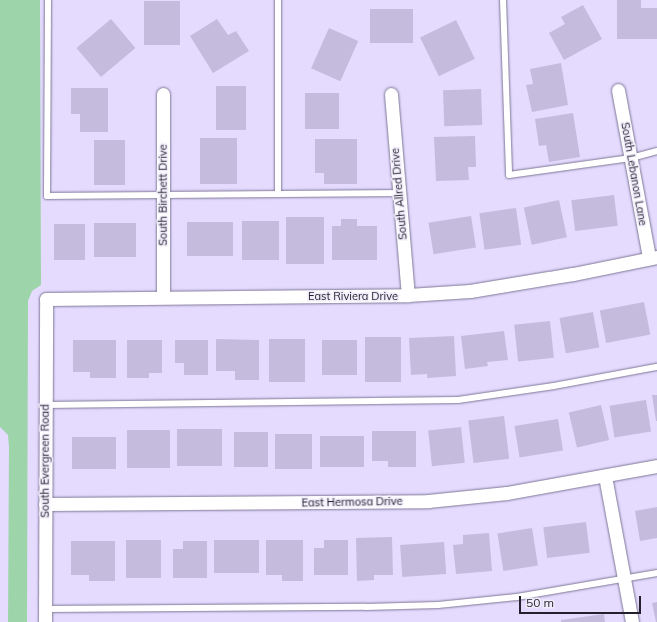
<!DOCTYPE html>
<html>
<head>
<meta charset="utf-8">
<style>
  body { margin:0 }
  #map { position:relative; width:657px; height:622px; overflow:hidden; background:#e4dbfe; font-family:Mulish,sans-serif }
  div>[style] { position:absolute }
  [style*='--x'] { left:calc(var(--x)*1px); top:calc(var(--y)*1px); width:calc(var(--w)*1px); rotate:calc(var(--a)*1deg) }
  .green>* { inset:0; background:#9ed4aa }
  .building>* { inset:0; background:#c4bbdd; transform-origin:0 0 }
  .roads { filter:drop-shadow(0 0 1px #7f7796) drop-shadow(0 0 1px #7f7796) }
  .lane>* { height:6px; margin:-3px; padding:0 3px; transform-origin:3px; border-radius:3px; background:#fff }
  .street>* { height:13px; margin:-6.5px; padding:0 6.5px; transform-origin:6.5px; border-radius:6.5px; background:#fff }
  span { translate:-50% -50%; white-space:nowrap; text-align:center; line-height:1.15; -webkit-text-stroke:3px #f0ecfa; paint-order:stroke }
  .street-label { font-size:11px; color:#231f2c }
  .scale { position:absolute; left:519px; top:596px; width:122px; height:18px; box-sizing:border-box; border:2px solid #231f2c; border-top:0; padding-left:5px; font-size:12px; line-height:14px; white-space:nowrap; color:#231f2c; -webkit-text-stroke:3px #f0ecfa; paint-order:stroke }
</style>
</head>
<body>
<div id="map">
  <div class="green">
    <i style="clip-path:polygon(0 0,40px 0,41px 285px,32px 291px,28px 301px,27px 622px,8px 622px,9px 447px,8px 435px,0 427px)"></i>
  </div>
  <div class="building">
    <i style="clip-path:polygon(617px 0,641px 0,641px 8px,657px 8px,657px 39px,617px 39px)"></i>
    <i style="left:144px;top:1px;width:36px;height:44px"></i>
    <i style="clip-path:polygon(583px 5px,602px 39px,564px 60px,549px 33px,565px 24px,561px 17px)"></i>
    <i style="left:370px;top:9px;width:43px;height:34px"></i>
    <i style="left:111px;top:19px;width:38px;height:45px;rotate:50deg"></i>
    <i style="clip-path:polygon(217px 19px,228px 35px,236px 31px,249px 51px,213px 73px,190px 36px)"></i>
    <i style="left:456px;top:20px;width:43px;height:40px;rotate:64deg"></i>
    <i style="left:329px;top:28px;width:32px;height:44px;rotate:24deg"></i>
    <i style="clip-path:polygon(561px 63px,568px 105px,532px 112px,526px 85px,533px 84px,530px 69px)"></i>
    <i style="left:216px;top:86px;width:30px;height:44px"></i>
    <i style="clip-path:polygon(71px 88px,108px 88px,108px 132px,80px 132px,80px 114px,71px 114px)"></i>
    <i style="left:481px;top:89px;width:36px;height:38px;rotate:88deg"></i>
    <i style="left:305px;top:93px;width:34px;height:36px"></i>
    <i style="clip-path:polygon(573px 113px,580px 157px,549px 162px,546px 145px,539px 146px,535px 119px)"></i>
    <i style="clip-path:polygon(475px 136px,476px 167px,468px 167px,469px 180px,436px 181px,434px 137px)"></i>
    <i style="left:200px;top:138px;width:37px;height:46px"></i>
    <i style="clip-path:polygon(315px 139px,357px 139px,357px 184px,324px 184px,324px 173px,315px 173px)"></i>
    <i style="left:94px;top:140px;width:31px;height:45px"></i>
    <i style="left:614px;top:195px;width:31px;height:43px;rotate:83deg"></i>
    <i style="left:559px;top:200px;width:38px;height:36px;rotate:78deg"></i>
    <i style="left:516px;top:208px;width:37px;height:37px;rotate:82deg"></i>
    <i style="left:471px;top:216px;width:32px;height:43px;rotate:81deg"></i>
    <i style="left:286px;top:217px;width:38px;height:47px"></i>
    <i style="clip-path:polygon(341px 219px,357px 219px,357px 226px,377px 226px,377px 260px,332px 260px,332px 226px,341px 226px)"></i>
    <i style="left:242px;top:221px;width:37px;height:39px"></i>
    <i style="left:233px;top:222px;width:34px;height:46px;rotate:90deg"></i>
    <i style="left:94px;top:223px;width:42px;height:34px"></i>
    <i style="left:54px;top:224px;width:31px;height:36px"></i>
    <i style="left:644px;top:302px;width:33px;height:45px;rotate:79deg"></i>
    <i style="left:593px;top:312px;width:36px;height:34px;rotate:80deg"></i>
    <i style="left:550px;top:321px;width:37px;height:36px;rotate:84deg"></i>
    <i style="clip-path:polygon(504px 331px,508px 360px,487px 362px,488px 366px,465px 369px,461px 336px)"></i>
    <i style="clip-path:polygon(454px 336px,456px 376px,427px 378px,427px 374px,411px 375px,409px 338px)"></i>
    <i style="left:365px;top:337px;width:36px;height:45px"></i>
    <i style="clip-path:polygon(216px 339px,259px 340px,259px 380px,235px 380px,235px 371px,216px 371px)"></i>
    <i style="left:269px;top:339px;width:36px;height:43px"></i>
    <i style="clip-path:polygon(73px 340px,116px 340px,116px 378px,90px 378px,90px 372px,73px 372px)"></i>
    <i style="clip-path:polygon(127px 340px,162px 340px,162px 373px,149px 373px,149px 378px,127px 378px)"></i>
    <i style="clip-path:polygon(175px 340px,208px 340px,208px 375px,184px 375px,184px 363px,175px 363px)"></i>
    <i style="left:322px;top:340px;width:35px;height:35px"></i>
    <i style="clip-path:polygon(652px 395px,657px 395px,657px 421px,656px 421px)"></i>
    <i style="left:646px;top:400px;width:32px;height:37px;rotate:81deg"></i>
    <i style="left:601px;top:405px;width:36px;height:33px;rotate:77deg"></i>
    <i style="left:504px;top:416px;width:43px;height:36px;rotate:83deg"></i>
    <i style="left:558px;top:419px;width:32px;height:44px;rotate:81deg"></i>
    <i style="left:461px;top:427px;width:36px;height:33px;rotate:84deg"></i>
    <i style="left:222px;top:429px;width:37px;height:45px;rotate:90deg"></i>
    <i style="left:127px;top:430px;width:43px;height:38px"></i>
    <i style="clip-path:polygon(372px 431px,416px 431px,416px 467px,388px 467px,388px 461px,372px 461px)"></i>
    <i style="left:234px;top:432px;width:34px;height:35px"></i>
    <i style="left:275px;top:434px;width:37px;height:35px"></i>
    <i style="left:320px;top:436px;width:44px;height:31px"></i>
    <i style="left:72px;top:437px;width:44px;height:32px"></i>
    <i style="clip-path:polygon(657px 507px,657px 538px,640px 541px,635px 511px)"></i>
    <i style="left:586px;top:522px;width:31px;height:43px;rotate:83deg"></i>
    <i style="left:532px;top:528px;width:38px;height:35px;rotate:81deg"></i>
    <i style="clip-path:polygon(489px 533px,492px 571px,456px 574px,453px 545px,463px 544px,463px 535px)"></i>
    <i style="clip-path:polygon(392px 537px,393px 575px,374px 575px,374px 580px,357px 581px,356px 538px)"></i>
    <i style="left:126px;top:540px;width:35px;height:38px"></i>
    <i style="left:214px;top:540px;width:45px;height:33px"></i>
    <i style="clip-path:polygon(266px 540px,303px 540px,303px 581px,282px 581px,282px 575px,266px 575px)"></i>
    <i style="clip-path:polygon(324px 540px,348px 540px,348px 575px,314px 575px,314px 548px,324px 548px)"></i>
    <i style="clip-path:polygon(71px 541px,115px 541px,115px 581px,89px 581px,89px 575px,71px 575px)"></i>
    <i style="clip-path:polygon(183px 541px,207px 541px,207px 578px,173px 578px,173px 549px,183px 549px)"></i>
    <i style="left:444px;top:542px;width:32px;height:44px;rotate:86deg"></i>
    <i style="clip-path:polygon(657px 602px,657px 622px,656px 622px,652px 603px)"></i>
    <i style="clip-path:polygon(604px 614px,605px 622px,561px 622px,561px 620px)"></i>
  </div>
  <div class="roads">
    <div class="lane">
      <i style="--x:48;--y:0;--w:196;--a:90.3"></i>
      <i style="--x:47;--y:196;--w:352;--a:-0.5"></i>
      <i style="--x:278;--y:0;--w:193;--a:90"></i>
      <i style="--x:503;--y:0;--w:175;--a:88"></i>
      <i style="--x:509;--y:175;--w:123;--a:-7.9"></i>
      <i style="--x:631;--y:158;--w:27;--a:-15"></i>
      <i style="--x:45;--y:405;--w:413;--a:-0.7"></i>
      <i style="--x:458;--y:400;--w:97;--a:-8.3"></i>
      <i style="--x:554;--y:386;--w:105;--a:-10.5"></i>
      <i style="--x:45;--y:609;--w:321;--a:-0.4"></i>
      <i style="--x:366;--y:607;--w:72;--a:-1.6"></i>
      <i style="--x:438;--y:605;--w:79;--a:-5.8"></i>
      <i style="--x:517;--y:597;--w:142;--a:-9.7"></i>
    </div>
    <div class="street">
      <i style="--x:618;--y:90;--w:171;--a:79.5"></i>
      <i style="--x:163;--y:94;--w:203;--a:90"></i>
      <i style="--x:391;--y:94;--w:202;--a:85.2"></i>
      <i style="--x:605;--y:476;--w:148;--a:79.5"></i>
      <i style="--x:45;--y:504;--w:383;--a:-0.4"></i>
      <i style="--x:428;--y:501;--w:79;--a:-5.8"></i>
      <i style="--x:507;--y:493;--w:152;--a:-10.2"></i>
      <i style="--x:45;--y:622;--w:323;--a:-89.8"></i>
      <i style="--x:46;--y:299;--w:362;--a:-0.6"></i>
      <i style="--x:408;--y:295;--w:62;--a:-3.7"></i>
      <i style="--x:470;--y:291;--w:104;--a:-9.4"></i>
      <i style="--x:573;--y:274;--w:86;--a:-11.4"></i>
    </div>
  </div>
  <div class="street-label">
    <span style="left:634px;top:174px;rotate:80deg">South Lebanon Lane</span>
    <span style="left:399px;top:194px;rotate:-95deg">South Allred Drive</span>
    <span style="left:163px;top:195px;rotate:-90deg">South Birchett Drive</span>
    <span style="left:353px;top:296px">East Riviera Drive</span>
    <span style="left:45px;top:461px;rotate:-90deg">South Evergreen Road</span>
    <span style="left:352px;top:502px;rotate:-1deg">East Hermosa Drive</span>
  </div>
  <div class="scale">50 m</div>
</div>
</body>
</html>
